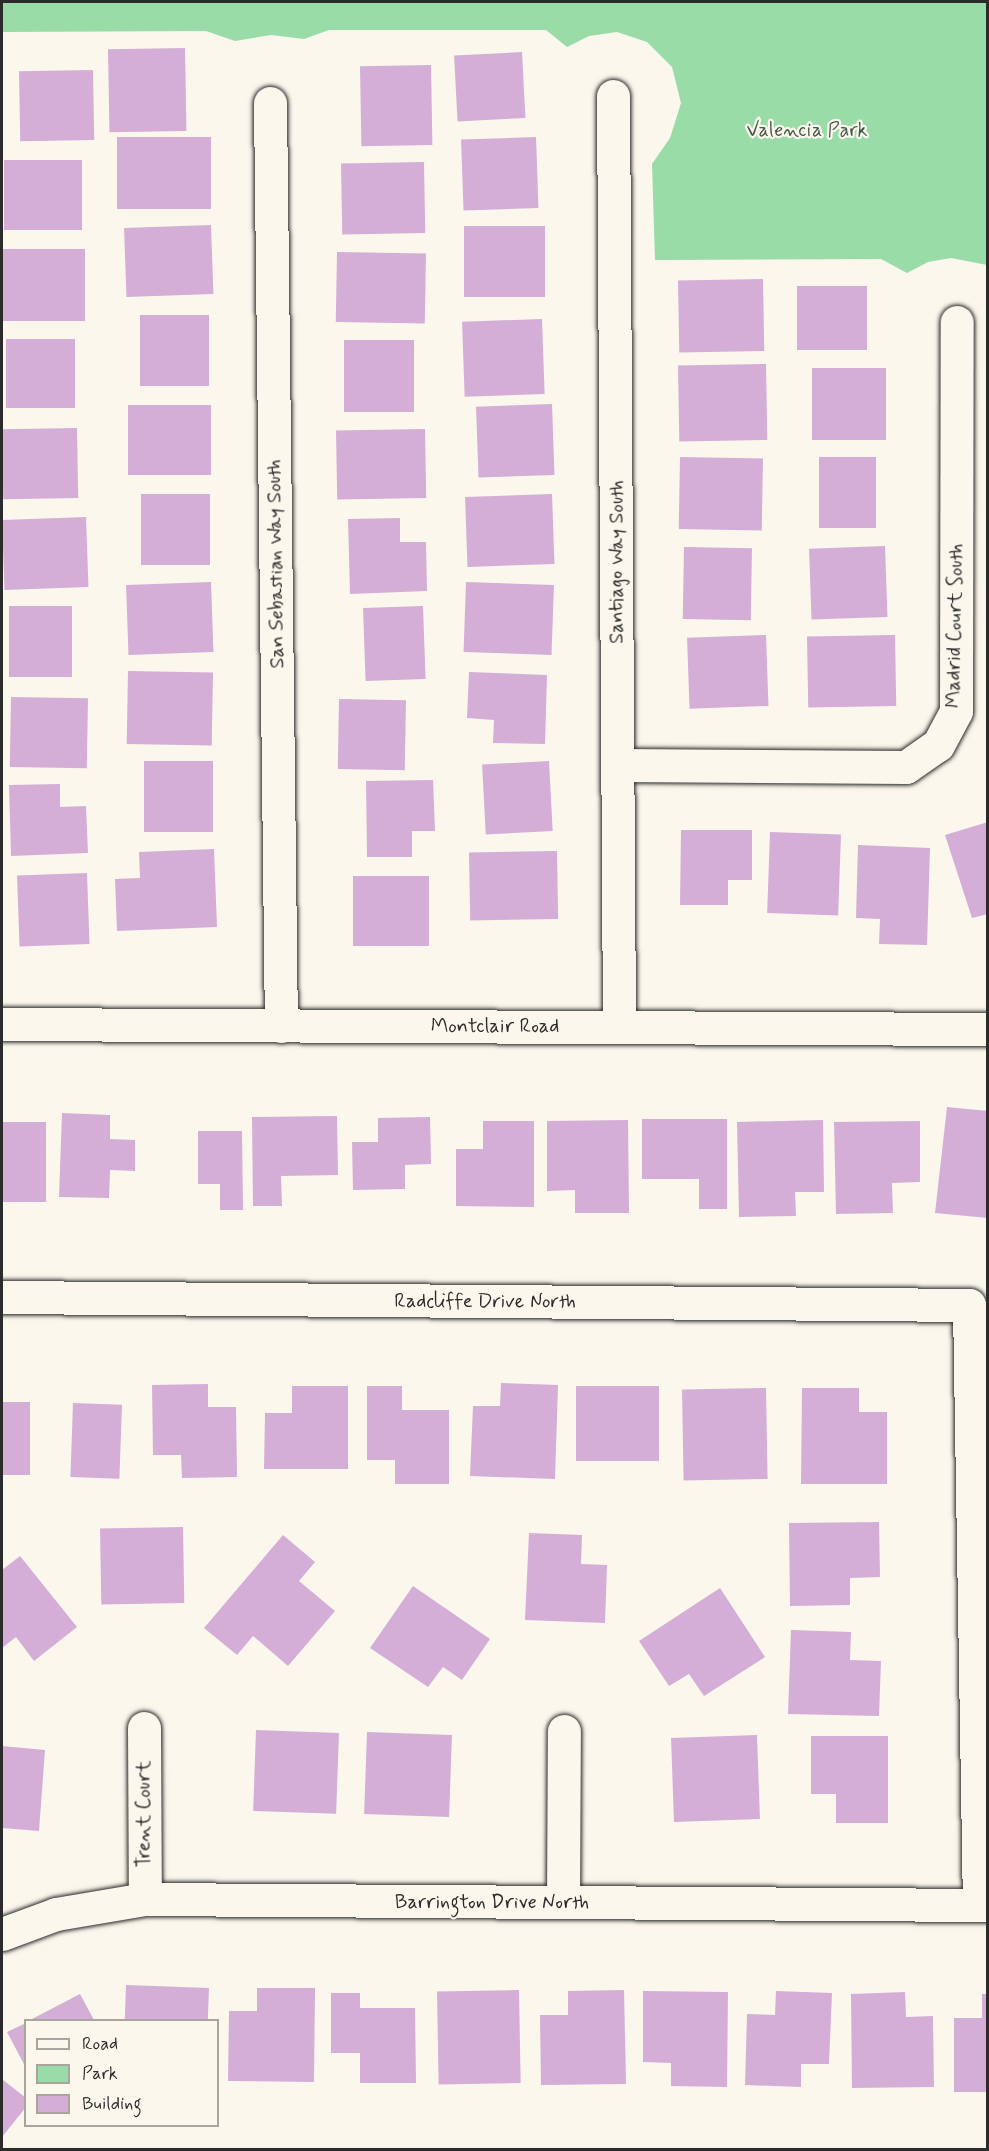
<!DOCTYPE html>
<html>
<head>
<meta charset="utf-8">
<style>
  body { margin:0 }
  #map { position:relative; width:989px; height:2151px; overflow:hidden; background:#fbf7ec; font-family:Mynerve,sans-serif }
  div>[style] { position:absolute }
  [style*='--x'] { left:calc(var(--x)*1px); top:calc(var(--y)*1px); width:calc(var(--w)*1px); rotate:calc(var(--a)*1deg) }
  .green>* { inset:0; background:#99dca8 }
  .building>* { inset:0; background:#d4aed7; transform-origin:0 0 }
  .roads { filter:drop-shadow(0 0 2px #2b2b2b) drop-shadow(0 0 2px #2b2b2b) }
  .minor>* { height:33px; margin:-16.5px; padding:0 16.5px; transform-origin:16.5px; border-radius:16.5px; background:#fbf7ec }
  .tertiary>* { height:33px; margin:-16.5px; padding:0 16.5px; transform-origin:16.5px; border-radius:16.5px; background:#fbf7ec }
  span { translate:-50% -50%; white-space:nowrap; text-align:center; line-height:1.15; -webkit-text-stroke:4.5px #fbf7ec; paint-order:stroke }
  .park-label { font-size:20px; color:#46574a }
  .street-label { font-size:20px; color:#2b2b2b }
  .frame { position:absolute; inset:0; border:3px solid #2b2b2b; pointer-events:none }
  .legend { position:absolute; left:24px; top:2019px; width:195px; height:108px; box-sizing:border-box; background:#fbf7ec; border:2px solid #a8a59f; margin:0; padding:8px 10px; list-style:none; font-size:18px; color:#2b2b2b }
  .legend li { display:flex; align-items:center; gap:12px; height:30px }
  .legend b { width:30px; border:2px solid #a8a59f }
</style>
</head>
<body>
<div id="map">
  <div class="green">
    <i style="clip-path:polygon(2px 2px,987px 2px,987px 265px,951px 258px,928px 262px,907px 273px,881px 259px,655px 260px,652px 164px,670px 138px,681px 103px,672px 67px,647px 42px,617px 32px,589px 36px,567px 47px,546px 30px,329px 30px,304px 39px,271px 35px,235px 41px,206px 31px,2px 32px)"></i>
  </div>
  <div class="building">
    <i style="left:185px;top:48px;width:83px;height:77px;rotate:89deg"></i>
    <i style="left:522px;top:52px;width:66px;height:68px;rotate:87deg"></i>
    <i style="left:431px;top:65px;width:80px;height:71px;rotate:89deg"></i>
    <i style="left:93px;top:70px;width:70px;height:74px;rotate:89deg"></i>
    <i style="left:117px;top:137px;width:94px;height:72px"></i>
    <i style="left:536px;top:137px;width:71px;height:75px;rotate:88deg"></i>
    <i style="left:4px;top:160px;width:78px;height:70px"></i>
    <i style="left:424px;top:162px;width:71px;height:83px;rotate:89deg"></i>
    <i style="left:211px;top:225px;width:69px;height:87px;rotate:88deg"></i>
    <i style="left:545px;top:226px;width:71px;height:81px;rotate:90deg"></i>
    <i style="left:2px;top:249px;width:83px;height:72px"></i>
    <i style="left:337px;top:252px;width:89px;height:70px;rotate:1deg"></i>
    <i style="left:763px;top:279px;width:72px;height:85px;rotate:89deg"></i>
    <i style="left:867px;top:286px;width:64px;height:70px;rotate:90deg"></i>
    <i style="left:140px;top:315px;width:69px;height:71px"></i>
    <i style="left:542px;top:319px;width:75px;height:80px;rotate:88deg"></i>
    <i style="left:6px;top:339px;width:69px;height:69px"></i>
    <i style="left:414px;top:340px;width:72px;height:70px;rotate:90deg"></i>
    <i style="left:766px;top:364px;width:76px;height:88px;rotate:89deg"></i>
    <i style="left:812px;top:368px;width:74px;height:72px"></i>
    <i style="left:552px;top:404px;width:71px;height:76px;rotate:88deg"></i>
    <i style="left:128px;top:405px;width:83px;height:70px"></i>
    <i style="left:77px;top:428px;width:70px;height:75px;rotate:89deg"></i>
    <i style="left:425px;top:429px;width:69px;height:89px;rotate:89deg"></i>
    <i style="left:680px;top:457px;width:83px;height:72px;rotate:1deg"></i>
    <i style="left:819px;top:457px;width:57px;height:71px"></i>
    <i style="left:141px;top:494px;width:69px;height:71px"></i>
    <i style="left:552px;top:494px;width:70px;height:87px;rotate:88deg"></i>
    <i style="left:86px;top:517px;width:70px;height:84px;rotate:88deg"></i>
    <i style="clip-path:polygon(400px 518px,400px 542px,426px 542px,427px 591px,350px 594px,348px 519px)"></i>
    <i style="left:885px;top:546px;width:71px;height:76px;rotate:88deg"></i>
    <i style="left:684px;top:547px;width:68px;height:72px;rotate:1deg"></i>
    <i style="left:211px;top:582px;width:70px;height:85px;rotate:88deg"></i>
    <i style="left:466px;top:582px;width:88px;height:70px;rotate:2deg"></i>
    <i style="left:9px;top:606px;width:63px;height:71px"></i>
    <i style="left:423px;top:606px;width:73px;height:60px;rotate:88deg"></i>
    <i style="left:766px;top:635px;width:71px;height:79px;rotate:88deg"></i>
    <i style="left:895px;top:635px;width:71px;height:88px;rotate:89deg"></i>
    <i style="left:128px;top:671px;width:85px;height:73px;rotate:1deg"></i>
    <i style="clip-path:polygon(469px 672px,547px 675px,545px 744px,493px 743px,494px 720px,467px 718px)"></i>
    <i style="left:11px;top:697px;width:77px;height:70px;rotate:1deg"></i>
    <i style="left:339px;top:699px;width:67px;height:70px;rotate:1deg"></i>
    <i style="left:144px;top:761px;width:69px;height:71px"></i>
    <i style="left:549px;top:761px;width:70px;height:67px;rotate:87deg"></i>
    <i style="clip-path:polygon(433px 780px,435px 831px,412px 831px,412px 857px,367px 857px,366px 781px)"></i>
    <i style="clip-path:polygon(60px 784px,60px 807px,86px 806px,88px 853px,11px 856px,9px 785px)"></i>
    <i style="clip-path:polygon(988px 822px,988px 914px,972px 918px,945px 835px)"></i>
    <i style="clip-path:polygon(681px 830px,752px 830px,752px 880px,728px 880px,728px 905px,680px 905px)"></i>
    <i style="left:770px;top:832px;width:71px;height:81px;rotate:2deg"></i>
    <i style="clip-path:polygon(858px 845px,930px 848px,927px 945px,879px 944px,880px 919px,856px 918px)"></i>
    <i style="clip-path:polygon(214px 849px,217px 927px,117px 931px,115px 879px,140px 878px,139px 852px)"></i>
    <i style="left:557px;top:851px;width:68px;height:88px;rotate:89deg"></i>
    <i style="left:87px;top:873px;width:71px;height:70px;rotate:88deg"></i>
    <i style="left:353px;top:876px;width:76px;height:70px"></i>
    <i style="clip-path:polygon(947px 1107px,988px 1111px,988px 1218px,935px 1213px)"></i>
    <i style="clip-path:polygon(62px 1113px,110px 1115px,110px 1139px,135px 1140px,135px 1171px,110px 1170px,109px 1198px,59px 1197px)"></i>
    <i style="clip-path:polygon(337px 1116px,338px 1175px,281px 1176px,282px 1206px,253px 1206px,252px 1117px)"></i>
    <i style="clip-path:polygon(430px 1117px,431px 1164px,405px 1165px,405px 1189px,353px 1190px,352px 1142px,378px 1142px,378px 1118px)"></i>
    <i style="clip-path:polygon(642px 1119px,727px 1119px,727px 1209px,699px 1209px,699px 1179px,642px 1179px)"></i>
    <i style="clip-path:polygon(628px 1120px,629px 1213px,575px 1213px,575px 1190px,547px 1191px,547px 1121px)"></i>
    <i style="clip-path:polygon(823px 1120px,824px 1192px,795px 1192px,796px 1216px,739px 1217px,737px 1122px)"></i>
    <i style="clip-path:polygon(483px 1121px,534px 1121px,534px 1207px,456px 1206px,456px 1149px,483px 1149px)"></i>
    <i style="clip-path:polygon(920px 1121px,920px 1182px,892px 1183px,893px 1213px,836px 1214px,834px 1122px)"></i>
    <i style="left:2px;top:1122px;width:44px;height:80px"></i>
    <i style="clip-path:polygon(198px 1131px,242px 1131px,243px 1210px,220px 1210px,220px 1184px,198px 1184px)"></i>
    <i style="clip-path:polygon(501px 1383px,558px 1385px,555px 1479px,470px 1476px,473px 1406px,500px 1406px)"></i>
    <i style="clip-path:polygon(208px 1384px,208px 1407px,236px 1407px,237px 1477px,182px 1478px,181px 1455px,153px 1455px,152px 1385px)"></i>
    <i style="clip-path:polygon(292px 1386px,348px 1386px,348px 1469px,264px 1469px,265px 1413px,292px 1413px)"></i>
    <i style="clip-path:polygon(367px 1386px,402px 1386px,402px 1410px,449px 1410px,449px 1484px,395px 1484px,395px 1460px,367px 1460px)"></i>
    <i style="left:576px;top:1386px;width:83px;height:75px"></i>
    <i style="left:766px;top:1388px;width:91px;height:84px;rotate:89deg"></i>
    <i style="clip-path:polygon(802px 1388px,859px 1388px,859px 1412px,887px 1412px,887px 1484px,801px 1484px)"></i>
    <i style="left:2px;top:1402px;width:28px;height:73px"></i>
    <i style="left:73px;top:1403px;width:49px;height:74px;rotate:2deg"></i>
    <i style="clip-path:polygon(879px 1522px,880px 1577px,850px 1578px,850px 1605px,790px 1606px,789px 1523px)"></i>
    <i style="left:183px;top:1527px;width:76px;height:83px;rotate:89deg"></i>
    <i style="clip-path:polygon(529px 1533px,582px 1535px,581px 1564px,607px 1565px,605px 1623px,525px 1620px)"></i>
    <i style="clip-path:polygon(283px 1535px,315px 1562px,299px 1581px,335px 1611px,288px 1666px,253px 1636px,237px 1655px,204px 1628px)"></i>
    <i style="clip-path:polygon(20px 1556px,77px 1627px,34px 1661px,16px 1637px,2px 1648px,2px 1570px)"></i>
    <i style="clip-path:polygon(413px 1586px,490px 1639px,462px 1680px,443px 1667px,428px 1687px,370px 1648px)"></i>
    <i style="clip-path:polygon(720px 1588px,765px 1657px,704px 1696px,689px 1674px,669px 1686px,639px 1641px)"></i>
    <i style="clip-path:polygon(791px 1630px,851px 1632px,850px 1660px,881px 1661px,879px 1716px,788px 1714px)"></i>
    <i style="left:256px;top:1730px;width:83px;height:81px;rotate:2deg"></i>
    <i style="left:367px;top:1732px;width:85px;height:82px;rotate:2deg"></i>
    <i style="left:757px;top:1735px;width:84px;height:86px;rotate:88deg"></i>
    <i style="clip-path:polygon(811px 1736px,888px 1736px,888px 1823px,836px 1823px,836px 1794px,811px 1794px)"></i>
    <i style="clip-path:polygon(2px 1746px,45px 1750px,39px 1831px,2px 1828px)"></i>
    <i style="left:126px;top:1985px;width:83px;height:35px;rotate:2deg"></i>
    <i style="clip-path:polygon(257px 1988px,315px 1988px,314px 2082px,228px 2081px,229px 2011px,257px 2011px)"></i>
    <i style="left:519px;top:1990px;width:93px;height:82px;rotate:89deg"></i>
    <i style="clip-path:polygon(624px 1990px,626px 2084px,541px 2085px,540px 2015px,568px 2015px,568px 1991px)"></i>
    <i style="clip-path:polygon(643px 1991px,728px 1992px,727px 2087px,671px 2086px,671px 2063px,643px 2062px)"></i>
    <i style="clip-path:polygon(776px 1991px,832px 1993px,829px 2064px,801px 2064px,801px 2087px,745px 2085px,747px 2014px,775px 2015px)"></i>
    <i style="clip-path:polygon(905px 1992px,906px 2017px,933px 2016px,934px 2087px,852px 2088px,851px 1994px)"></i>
    <i style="clip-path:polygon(331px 1993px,360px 1993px,360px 2008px,415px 2008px,416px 2083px,360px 2083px,360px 2053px,331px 2053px)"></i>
    <i style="clip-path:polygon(80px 1994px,94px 2020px,30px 2020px)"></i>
    <i style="clip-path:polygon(982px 1994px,988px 1994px,988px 2092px,954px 2092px,954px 2018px,982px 2018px)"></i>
    <i style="clip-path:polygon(26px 2023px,26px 2068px,7px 2032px)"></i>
    <i style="clip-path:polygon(2px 2079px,26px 2098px,26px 2107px,2px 2137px)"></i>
  </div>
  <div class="roads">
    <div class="minor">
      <i style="--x:613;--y:96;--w:931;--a:89.63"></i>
      <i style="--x:270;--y:103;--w:923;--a:89.32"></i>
      <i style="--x:619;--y:765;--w:287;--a:0.4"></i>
      <i style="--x:906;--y:767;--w:39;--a:-35"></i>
      <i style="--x:938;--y:745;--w:38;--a:-62"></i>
      <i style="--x:956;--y:711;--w:389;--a:-89.9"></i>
      <i style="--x:2;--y:1297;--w:967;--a:0.47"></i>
      <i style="--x:969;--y:1305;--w:600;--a:89.05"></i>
      <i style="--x:144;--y:1728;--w:171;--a:89.7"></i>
      <i style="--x:563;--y:1902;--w:171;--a:-89.7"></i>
      <i style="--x:2;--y:1934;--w:58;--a:-20.3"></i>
      <i style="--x:56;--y:1914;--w:90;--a:-9.6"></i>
      <i style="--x:145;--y:1899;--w:843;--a:0.41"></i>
    </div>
    <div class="tertiary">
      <i style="--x:2;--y:1024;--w:986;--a:0.29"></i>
    </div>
  </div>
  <div class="park-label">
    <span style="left:807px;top:130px">Valencia Park</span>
  </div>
  <div class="street-label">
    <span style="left:617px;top:562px;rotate:-90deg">Santiago Way South</span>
    <span style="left:276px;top:564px;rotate:-91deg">San Sebastian Way South</span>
    <span style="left:955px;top:626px;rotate:-89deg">Madrid Court South</span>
    <span style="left:495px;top:1026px">Montclair Road</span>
    <span style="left:485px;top:1301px">Radcliffe Drive North</span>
    <span style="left:144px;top:1814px;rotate:-90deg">Trent Court</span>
    <span style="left:492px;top:1902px">Barrington Drive North</span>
  </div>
  <div class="frame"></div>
  <ul class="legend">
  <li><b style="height:8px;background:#fbf7ec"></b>Road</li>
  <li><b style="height:16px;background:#99dca8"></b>Park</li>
  <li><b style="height:16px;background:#d4aed7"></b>Building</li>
  </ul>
</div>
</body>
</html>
